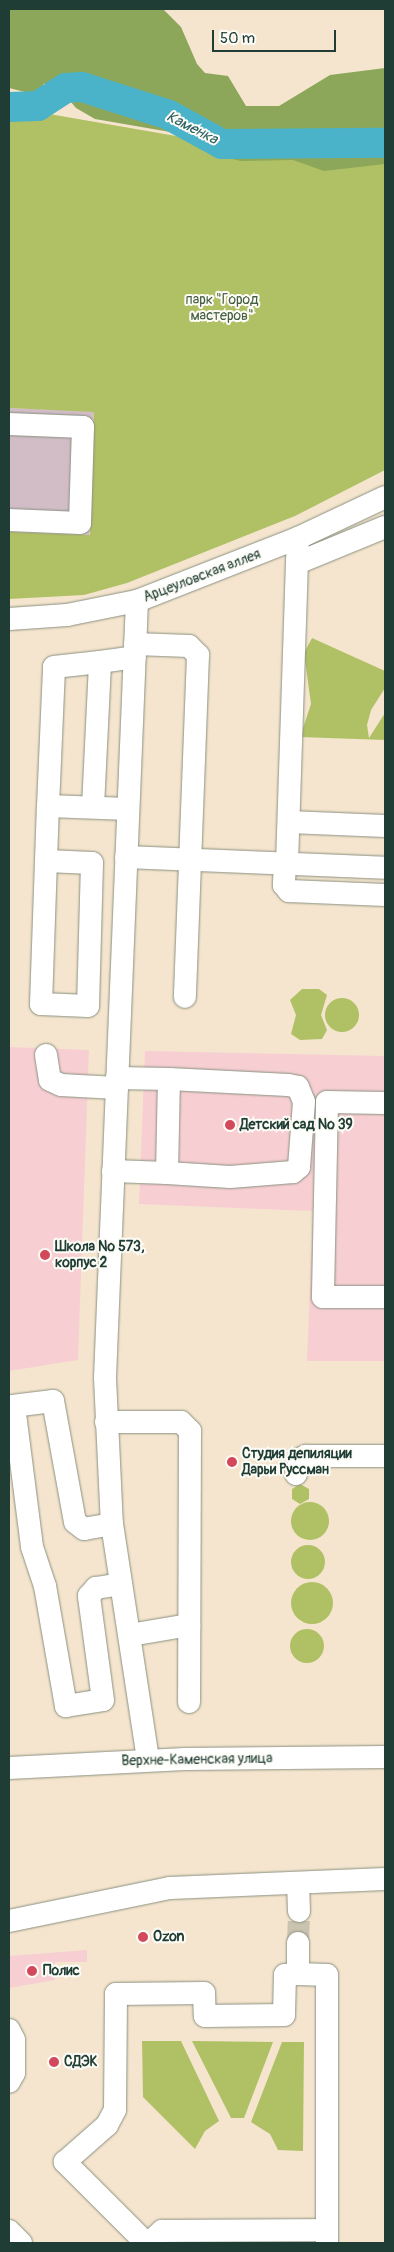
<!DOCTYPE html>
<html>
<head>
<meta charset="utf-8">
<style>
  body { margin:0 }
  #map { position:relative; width:394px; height:2252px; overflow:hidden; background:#f5e5ce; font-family:Pangolin,sans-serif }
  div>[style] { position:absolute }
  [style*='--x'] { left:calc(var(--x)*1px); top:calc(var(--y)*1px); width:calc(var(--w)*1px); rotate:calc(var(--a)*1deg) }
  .built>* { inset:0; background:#f7cfd3 }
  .industrial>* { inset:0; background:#d2bdc7; transform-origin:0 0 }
  .green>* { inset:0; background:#b0c165 }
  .round { border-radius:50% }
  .forest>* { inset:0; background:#8ca75a }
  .river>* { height:30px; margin:-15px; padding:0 15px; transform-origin:15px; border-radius:15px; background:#4ab2c9 }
  .minor-tunnel>* { height:22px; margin-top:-11px; transform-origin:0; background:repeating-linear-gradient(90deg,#cac3af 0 22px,transparent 0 33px) }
  .roads { filter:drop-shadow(0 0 1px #8a9181) drop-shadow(0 0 1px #8a9181) }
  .minor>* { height:22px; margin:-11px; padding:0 11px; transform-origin:11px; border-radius:11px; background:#fff }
  .dots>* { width:14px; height:14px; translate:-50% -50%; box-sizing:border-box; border:2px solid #fdfcf7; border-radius:50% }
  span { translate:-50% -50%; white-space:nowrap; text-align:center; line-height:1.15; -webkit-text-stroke:4px #fdfcf7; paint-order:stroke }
  .park-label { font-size:14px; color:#435e40 }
  .street-label { font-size:14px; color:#1f3d34 }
  .poi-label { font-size:14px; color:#1f3d34; font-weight:700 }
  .left { translate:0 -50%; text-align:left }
  .water-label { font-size:15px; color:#2c6061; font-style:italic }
  .frame { position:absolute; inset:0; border:10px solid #1f3d34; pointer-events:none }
  .scale { position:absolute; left:212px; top:30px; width:124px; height:22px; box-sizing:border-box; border:2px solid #1f3d34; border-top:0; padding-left:6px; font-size:15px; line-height:18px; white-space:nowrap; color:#1f3d34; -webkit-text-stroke:4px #fdfcf7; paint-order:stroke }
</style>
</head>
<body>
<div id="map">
  <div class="built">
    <i style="clip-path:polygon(9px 1047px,89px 1050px,78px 1360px,9px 1371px)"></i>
    <i style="clip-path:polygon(145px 1051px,385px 1056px,385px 1361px,307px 1361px,313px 1211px,139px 1204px)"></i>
    <i style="clip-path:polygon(87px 1950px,87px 1962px,55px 1962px,55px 1980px,9px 1988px,9px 1956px)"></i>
  </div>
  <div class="industrial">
    <i style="left:9px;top:408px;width:85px;height:124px;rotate:2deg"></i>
  </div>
  <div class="green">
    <i style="clip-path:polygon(9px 107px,222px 144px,385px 143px,385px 470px,295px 516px,127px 583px,84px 595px,9px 599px,9px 532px,90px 535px,94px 412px,9px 408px)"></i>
    <i style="clip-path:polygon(312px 638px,385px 671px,385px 688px,371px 710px,367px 725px,369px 738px,385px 713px,385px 740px,300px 737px,311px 704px,304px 653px)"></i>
    <i style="clip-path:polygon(302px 989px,319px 989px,327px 995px,321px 1015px,327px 1030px,322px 1039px,300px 1040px,291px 1034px,296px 1015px,290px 1000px)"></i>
    <i class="round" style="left:325px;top:998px;width:34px;height:34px"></i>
    <i style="clip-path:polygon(300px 1484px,309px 1489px,309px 1499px,300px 1504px,292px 1499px,292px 1489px)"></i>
    <i class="round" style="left:291px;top:1502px;width:38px;height:38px"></i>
    <i class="round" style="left:291px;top:1545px;width:34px;height:34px"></i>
    <i class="round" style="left:291px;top:1582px;width:42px;height:42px"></i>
    <i class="round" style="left:290px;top:1629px;width:34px;height:34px"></i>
    <i style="clip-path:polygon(142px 2041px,181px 2041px,219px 2121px,205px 2131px,195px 2149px,143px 2097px)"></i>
    <i style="clip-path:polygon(192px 2041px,273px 2042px,244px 2118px,231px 2118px)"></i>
    <i style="clip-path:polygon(282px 2042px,304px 2042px,303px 2151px,278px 2150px,270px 2134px,251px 2122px)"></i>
  </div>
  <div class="forest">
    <i style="clip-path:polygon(9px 9px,163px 9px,181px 27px,197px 64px,205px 73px,228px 76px,246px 106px,279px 106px,330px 75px,385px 68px,385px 164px,324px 171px,293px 160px,241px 161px,219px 156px,176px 133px,95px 119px,76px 108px,55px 83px,43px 84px,44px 93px,33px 94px,9px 88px)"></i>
  </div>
  <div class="river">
    <i style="--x:9;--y:107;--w:29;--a:-2"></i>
    <i style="--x:38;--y:106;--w:33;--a:-33"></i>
    <i style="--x:66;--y:88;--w:16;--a:-4"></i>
    <i style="--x:82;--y:87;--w:91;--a:17.8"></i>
    <i style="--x:169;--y:115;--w:60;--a:28.7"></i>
    <i style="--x:222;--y:144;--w:163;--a:-0.4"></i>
  </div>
  <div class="minor-tunnel">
    <i style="--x:298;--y:1943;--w:32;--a:-88"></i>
  </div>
  <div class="roads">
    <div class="minor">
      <i style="--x:9;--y:424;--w:74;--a:2.3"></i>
      <i style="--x:83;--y:427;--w:96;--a:91.8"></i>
      <i style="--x:80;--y:523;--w:71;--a:-177.6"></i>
      <i style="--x:300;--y:562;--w:92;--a:-22.4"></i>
      <i style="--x:137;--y:601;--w:778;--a:92.36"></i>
      <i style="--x:105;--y:1378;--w:146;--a:87.3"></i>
      <i style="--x:112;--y:1524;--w:239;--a:81.3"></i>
      <i style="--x:9;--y:619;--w:58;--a:-3.9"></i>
      <i style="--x:67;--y:615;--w:71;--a:-11.3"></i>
      <i style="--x:137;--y:601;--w:173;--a:-21.4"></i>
      <i style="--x:298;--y:538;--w:96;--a:-25.2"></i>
      <i style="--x:135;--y:644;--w:54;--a:2.1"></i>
      <i style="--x:189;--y:646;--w:13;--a:45"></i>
      <i style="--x:198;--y:655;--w:342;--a:92.2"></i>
      <i style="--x:48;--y:806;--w:80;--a:2.1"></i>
      <i style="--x:93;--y:807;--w:145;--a:-87.2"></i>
      <i style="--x:100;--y:662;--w:35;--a:-8"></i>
      <i style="--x:289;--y:822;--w:96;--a:2.4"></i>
      <i style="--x:126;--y:857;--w:259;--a:2.4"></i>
      <i style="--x:46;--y:861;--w:46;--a:2.5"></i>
      <i style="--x:92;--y:863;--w:143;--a:91.6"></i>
      <i style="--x:88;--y:1006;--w:47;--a:-177.6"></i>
      <i style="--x:41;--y:1004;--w:198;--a:-88"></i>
      <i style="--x:48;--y:806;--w:139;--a:-87.5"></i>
      <i style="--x:54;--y:667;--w:46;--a:-6.2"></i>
      <i style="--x:285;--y:863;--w:22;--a:93"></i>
      <i style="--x:284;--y:885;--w:8;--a:50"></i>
      <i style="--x:289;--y:891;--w:96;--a:2.4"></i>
      <i style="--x:287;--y:863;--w:325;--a:-88.1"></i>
      <i style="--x:46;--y:1055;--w:25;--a:81"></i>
      <i style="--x:50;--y:1080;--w:12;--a:24"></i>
      <i style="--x:61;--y:1085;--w:56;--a:3.1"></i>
      <i style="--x:117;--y:1078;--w:52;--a:1.1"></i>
      <i style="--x:169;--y:1079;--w:119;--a:2.9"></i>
      <i style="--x:288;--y:1085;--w:10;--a:11"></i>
      <i style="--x:298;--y:1087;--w:16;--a:68"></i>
      <i style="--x:304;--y:1102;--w:65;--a:94.4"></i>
      <i style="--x:299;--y:1167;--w:8;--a:140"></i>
      <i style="--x:293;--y:1172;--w:63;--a:175.5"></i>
      <i style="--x:230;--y:1177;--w:63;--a:-176.4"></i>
      <i style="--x:167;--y:1173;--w:94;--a:-88.8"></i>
      <i style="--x:385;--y:1103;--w:58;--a:-179"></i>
      <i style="--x:327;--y:1102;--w:195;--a:91.2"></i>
      <i style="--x:323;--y:1297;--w:62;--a:0"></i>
      <i style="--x:113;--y:1171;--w:54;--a:2.1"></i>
      <i style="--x:106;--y:1422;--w:75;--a:0"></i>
      <i style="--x:181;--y:1422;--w:13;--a:45"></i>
      <i style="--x:190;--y:1431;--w:271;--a:90.2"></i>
      <i style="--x:296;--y:1474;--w:16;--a:-75"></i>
      <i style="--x:300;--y:1459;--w:7;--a:-27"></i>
      <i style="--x:306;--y:1456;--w:79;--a:0"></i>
      <i style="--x:112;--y:1524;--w:28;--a:170"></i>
      <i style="--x:84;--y:1529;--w:11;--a:-142"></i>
      <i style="--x:75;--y:1522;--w:123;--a:-100.3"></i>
      <i style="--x:53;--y:1401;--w:39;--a:173"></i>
      <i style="--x:14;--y:1406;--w:142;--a:82.7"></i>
      <i style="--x:32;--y:1547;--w:41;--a:71.6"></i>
      <i style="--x:45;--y:1586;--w:122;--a:80.1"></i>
      <i style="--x:66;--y:1706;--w:37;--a:-9"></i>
      <i style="--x:103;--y:1700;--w:105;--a:-97.7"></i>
      <i style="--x:89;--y:1596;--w:11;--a:-49"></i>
      <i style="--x:96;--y:1588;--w:25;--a:-9"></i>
      <i style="--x:130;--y:1635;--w:60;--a:-9.6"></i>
      <i style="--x:9;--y:1768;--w:176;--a:-2.9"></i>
      <i style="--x:185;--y:1759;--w:200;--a:-0.6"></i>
      <i style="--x:298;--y:1883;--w:28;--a:88"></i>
      <i style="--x:9;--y:1921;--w:164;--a:-11.6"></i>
      <i style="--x:170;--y:1888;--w:215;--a:-2.4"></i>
      <i style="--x:298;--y:1943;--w:31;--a:90"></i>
      <i style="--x:298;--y:1974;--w:29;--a:2"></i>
      <i style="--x:327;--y:1975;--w:268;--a:90"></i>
      <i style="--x:9;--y:2030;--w:11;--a:63"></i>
      <i style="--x:14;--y:2040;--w:33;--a:90"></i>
      <i style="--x:14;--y:2073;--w:10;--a:119"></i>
      <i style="--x:9;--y:2231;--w:17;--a:45"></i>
      <i style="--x:146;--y:2243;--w:115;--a:-135"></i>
      <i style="--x:65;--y:2162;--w:56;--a:-41.4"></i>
      <i style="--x:107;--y:2125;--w:17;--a:-62"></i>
      <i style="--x:115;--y:2110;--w:116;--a:-89.5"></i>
      <i style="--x:116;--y:1994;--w:88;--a:-0.7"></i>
      <i style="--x:204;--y:1993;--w:23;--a:88"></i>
      <i style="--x:205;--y:2016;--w:79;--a:-0.7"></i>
      <i style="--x:284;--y:2015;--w:40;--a:-88.6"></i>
      <i style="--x:285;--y:1975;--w:13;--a:-4"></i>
      <i style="--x:149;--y:2243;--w:18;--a:-43"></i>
      <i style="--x:162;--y:2231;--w:165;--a:-0.3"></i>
    </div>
  </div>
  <div class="dots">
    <i style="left:230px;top:1125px;background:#d1495b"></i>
    <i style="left:45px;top:1255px;background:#d1495b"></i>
    <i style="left:232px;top:1462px;background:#d1495b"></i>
    <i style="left:143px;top:1937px;background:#d1495b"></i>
    <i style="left:32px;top:1971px;background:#d1495b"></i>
    <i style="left:54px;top:2062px;background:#d1495b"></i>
  </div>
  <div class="park-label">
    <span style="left:222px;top:308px">парк "Город<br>мастеров"</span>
  </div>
  <div class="street-label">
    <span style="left:202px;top:576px;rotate:-21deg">Арцеуловская аллея</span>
    <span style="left:197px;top:1760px;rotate:-1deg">Верхне-Каменская улица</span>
  </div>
  <div class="poi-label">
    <span class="left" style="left:240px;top:1125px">Детский сад № 39</span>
    <span class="left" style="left:55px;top:1255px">Школа № 573,<br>корпус 2</span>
    <span class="left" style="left:242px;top:1462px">Студия депиляции<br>Дарьи Руссман</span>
    <span class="left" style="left:153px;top:1937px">Ozon</span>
    <span class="left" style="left:43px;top:1971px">Полис</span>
    <span class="left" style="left:64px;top:2062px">СДЭК</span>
  </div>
  <div class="water-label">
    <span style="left:192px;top:128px;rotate:27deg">Каменка</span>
  </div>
  <div class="frame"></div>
  <div class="scale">50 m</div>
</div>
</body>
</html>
